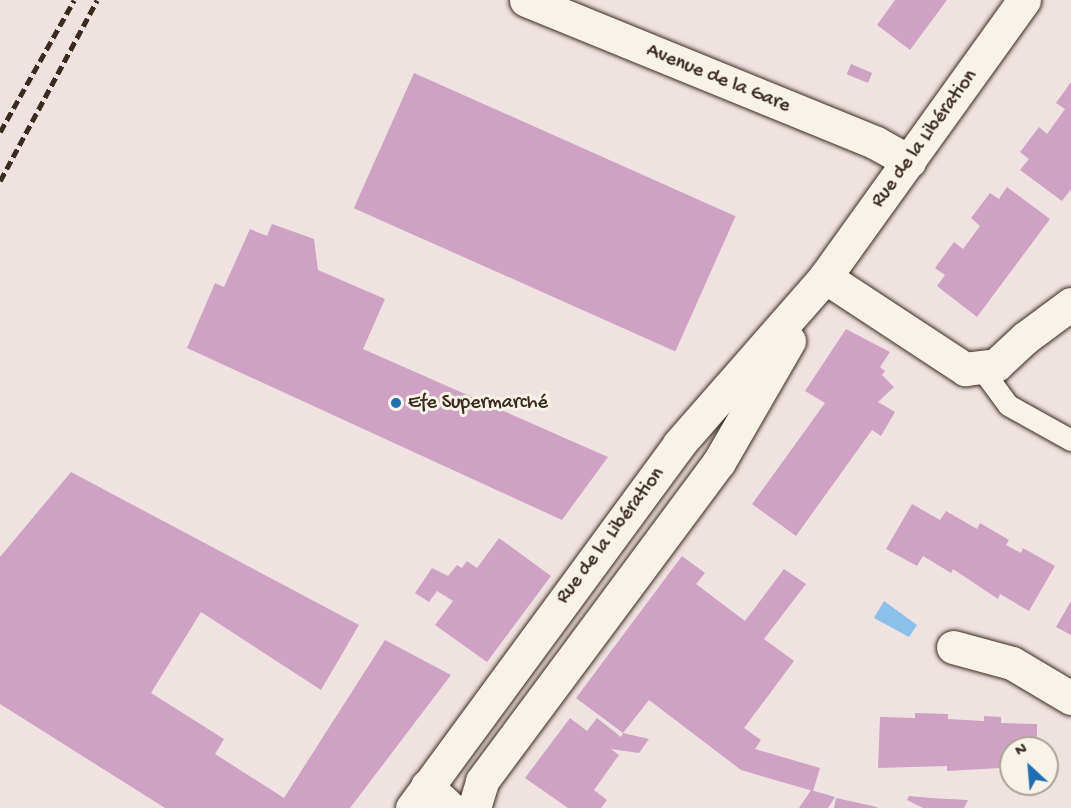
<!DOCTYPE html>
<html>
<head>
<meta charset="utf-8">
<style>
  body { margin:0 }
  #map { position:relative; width:1071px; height:808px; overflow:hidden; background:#efe3e1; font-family:"Gochi Hand",sans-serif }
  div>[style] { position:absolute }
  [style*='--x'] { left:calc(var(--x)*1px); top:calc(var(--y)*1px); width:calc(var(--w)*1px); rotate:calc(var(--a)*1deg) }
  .water>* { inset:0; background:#8bc1e8 }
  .building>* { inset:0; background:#cfa2c4; transform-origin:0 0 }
  .roads { filter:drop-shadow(0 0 2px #3b2a1e) drop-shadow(0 0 2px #3b2a1e) }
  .lane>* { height:21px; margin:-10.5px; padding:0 10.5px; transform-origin:10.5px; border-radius:10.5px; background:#f7f3e8 }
  .street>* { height:33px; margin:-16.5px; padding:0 16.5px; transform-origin:16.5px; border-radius:16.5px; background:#f7f3e8 }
  .secondary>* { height:33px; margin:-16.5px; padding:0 16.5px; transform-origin:16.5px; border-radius:16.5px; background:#f7f3e8 }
  .rail>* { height:4.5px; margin-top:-2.25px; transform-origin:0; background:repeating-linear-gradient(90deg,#3b2a1e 0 9px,transparent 0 13.5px) }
  .dots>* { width:16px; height:16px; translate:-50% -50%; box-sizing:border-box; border:3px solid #f7f3e8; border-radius:50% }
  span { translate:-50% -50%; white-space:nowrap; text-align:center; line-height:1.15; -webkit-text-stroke:6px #f7f3e8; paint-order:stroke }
  .street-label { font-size:20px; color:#3b2a1e }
  .poi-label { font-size:20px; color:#3b2a1e }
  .left { translate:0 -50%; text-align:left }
  .north { position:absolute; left:999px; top:736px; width:60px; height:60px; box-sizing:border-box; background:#f7f3e8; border:2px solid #aca397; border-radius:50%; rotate:334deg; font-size:16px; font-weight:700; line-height:24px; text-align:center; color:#3b2a1e }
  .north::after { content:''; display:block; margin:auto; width:21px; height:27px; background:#1f6fb2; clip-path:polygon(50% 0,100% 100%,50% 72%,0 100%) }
</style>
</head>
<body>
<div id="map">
  <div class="water">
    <i style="clip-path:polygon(884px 601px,917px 625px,909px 637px,874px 618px)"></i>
  </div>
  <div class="building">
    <i style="clip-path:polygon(895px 0,947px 0,910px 50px,877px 25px)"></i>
    <i style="left:851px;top:64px;width:23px;height:11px;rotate:23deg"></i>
    <i style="left:414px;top:73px;width:352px;height:148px;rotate:24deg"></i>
    <i style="clip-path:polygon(1071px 82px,1071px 189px,1062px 201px,1020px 170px,1029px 159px,1020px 152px,1039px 127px,1047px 134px,1065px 109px,1056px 103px)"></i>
    <i style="clip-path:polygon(1007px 187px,1050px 219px,977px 317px,937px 286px,945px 275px,935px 268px,954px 242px,963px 249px,980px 226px,971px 218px,990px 193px,999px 199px)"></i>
    <i style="clip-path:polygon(272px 224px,314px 239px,318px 270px,385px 299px,363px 349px,608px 457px,562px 520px,187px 348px,215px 283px,224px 287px,250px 229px,267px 236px)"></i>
    <i style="clip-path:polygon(846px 329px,890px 352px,880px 367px,885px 371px,882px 375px,894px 387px,878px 402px,895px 412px,881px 436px,872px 430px,796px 536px,752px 504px,825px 403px,805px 391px)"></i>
    <i style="clip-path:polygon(71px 472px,359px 625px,321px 690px,201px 612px,151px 693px,224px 739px,215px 754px,284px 798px,385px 640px,451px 675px,350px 808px,165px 808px,0 704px,0 557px)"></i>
    <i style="clip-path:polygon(912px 504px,940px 520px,946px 511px,977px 529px,980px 523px,1009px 540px,1006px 545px,1021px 553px,1023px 548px,1055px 566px,1029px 611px,1000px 594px,998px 599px,953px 569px,951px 573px,923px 556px,917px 566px,886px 549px)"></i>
    <i style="clip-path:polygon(499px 538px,551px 576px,487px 662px,435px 625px,453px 601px,437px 591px,429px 602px,415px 593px,432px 568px,448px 576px,457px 565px,462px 568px,467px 561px,477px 568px)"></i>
    <i style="clip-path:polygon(682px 556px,705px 573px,696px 584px,745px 621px,784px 569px,806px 584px,764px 639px,794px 661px,744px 728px,761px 740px,755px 749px,820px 768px,813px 791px,741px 770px,649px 700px,623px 733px,576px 698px)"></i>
    <i style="clip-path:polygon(1071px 601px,1071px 635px,1056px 627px)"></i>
    <i style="clip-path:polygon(915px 713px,948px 714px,948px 719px,984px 721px,984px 716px,1001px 717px,1001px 723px,1037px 724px,1037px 748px,1011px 748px,1011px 774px,1000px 774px,1000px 768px,947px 771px,947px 766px,878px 768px,880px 717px,915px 718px)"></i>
    <i style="clip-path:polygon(570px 718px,587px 731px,597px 718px,621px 737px,623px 733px,649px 739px,639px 753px,611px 749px,619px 755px,594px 790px,607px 800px,601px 808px,568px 808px,525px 778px)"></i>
    <i style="clip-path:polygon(811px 790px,835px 797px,828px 808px,799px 808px)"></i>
    <i style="clip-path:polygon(909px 796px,931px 798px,968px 800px,964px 808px,923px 808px,907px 800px)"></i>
    <i style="clip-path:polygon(836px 798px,877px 807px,877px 808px,834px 808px)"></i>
  </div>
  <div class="roads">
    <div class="lane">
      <i style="--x:980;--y:367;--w:47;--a:53.6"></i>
      <i style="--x:1008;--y:405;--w:72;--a:29.1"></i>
    </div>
    <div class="street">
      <i style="--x:825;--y:277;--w:168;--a:33.3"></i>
      <i style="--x:965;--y:369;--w:31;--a:-7"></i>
      <i style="--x:996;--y:365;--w:40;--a:-43"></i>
      <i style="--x:1025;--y:338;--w:57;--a:-36.5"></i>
      <i style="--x:953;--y:647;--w:61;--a:15.2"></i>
      <i style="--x:1012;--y:663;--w:69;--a:30.7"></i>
      <i style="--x:427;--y:786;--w:32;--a:44"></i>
    </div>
    <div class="secondary">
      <i style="--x:526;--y:0;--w:378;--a:22.2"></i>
      <i style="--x:876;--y:143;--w:38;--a:29"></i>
      <i style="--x:412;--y:808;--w:451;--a:-53.7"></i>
      <i style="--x:679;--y:444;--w:222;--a:-48.8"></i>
      <i style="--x:825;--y:277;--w:341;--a:-54.3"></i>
      <i style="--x:474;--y:808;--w:28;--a:-73"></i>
      <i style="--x:482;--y:781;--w:397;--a:-53.4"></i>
      <i style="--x:719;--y:462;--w:140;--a:-60"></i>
    </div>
  </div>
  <div class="rail">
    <i style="--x:0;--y:132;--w:151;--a:-60.7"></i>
    <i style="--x:0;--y:181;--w:205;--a:-61.8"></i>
  </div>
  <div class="dots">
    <i style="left:396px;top:403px;background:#1f6fb2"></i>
  </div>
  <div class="street-label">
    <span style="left:718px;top:79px;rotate:22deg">Avenue de la Gare</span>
    <span style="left:925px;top:139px;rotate:-54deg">Rue de la Libération</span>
    <span style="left:611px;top:536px;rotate:-53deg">Rue de la Libération</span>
  </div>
  <div class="poi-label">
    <span class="left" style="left:408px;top:403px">Efe Supermarché</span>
  </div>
  <div class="north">N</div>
</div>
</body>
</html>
